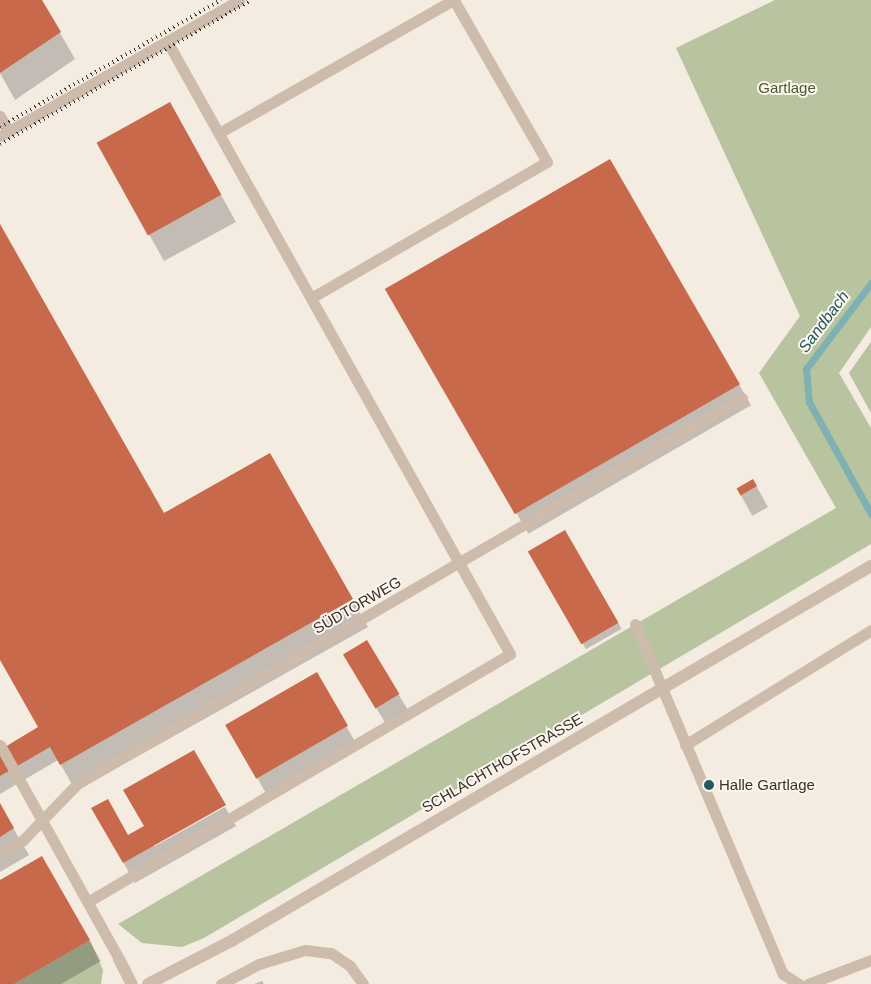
<!DOCTYPE html>
<html>
<head>
<meta charset="utf-8">
<style>
  body { margin:0 }
  #map { position:relative; width:871px; height:984px; overflow:hidden; background:#f4ebe1; font-family:Arial,sans-serif }
  div>[style] { position:absolute }
  [style*='--x'] { left:calc(var(--x)*1px); top:calc(var(--y)*1px); width:calc(var(--w)*1px); rotate:calc(var(--a)*1deg) }
  .green>* { inset:0; background:#b8c4a0 }
  .shadow>* { inset:0; background:#0003; transform-origin:0 0 }
  .stream>* { height:7px; margin:-3.5px; padding:0 3.5px; transform-origin:3.5px; border-radius:3.5px; background:#7fb0b2 }
  .building>* { inset:0; background:#c8694b; transform-origin:0 0 }
  .service>* { height:11px; margin:-5.5px; padding:0 5.5px; transform-origin:5.5px; border-radius:5.5px; background:#cdbbac }
  .minor>* { height:12px; margin:-6px; padding:0 6px; transform-origin:6px; border-radius:6px; background:#cdbbac }
  .rail>* { height:4px; margin-top:-2px; transform-origin:0; background:repeating-linear-gradient(90deg,#3b302b 0 1px,transparent 0 5px) }
  .dots>* { width:14px; height:14px; translate:-50% -50%; box-sizing:border-box; border:2px solid #fbf5ee; border-radius:50% }
  span { translate:-50% -50%; white-space:nowrap; text-align:center; line-height:1.15; -webkit-text-stroke:4px #fbf5ee; paint-order:stroke }
  .park-label { font-size:15px; color:#4a5a2e }
  .street-label { font-size:15px; color:#3b302b }
  .poi-label { font-size:15px; color:#3b302b }
  .left { translate:0 -50%; text-align:left }
  .water-label { font-size:16px; color:#1f5a5e; font-style:italic }
</style>
</head>
<body>
<div id="map">
  <div class="green">
    <i style="clip-path:polygon(775px 0,871px 0,871px 327px,839px 373px,871px 428px,871px 544px,204px 938px,182px 947px,142px 943px,118px 924px,836px 508px,759px 373px,800px 316px,676px 48px)"></i>
    <i style="clip-path:polygon(871px 342px,871px 413px,849px 373px)"></i>
    <i style="clip-path:polygon(90px 940px,103px 970px,101px 984px,14px 984px)"></i>
  </div>
  <div class="shadow">
    <i style="clip-path:polygon(0 0,41px 0,75px 59px,15px 100px,0 73px)"></i>
    <i style="clip-path:polygon(185px 130px,236px 222px,164px 261px,98px 143px)"></i>
    <i style="left:610px;top:161px;width:282px;height:257px;rotate:60deg"></i>
    <i style="clip-path:polygon(0 226px,164px 514px,270px 454px,368px 627px,76px 791px,58px 760px,0 794px,0 751px,47px 740px,0 657px)"></i>
    <i style="left:753px;top:480px;width:31px;height:18px;rotate:61deg"></i>
    <i style="left:565px;top:531px;width:113px;height:41px;rotate:60deg"></i>
    <i style="clip-path:polygon(367px 642px,411px 715px,389px 729px,356px 675px)"></i>
    <i style="left:316px;top:674px;width:85px;height:103px;rotate:60deg"></i>
    <i style="clip-path:polygon(0 806px,29px 855px,0 872px)"></i>
    <i style="clip-path:polygon(225px 807px,236px 826px,135px 883px,93px 809px,128px 837px,155px 846px)"></i>
    <i style="clip-path:polygon(41px 858px,101px 961px,61px 984px,0 984px,0 882px)"></i>
    <i style="clip-path:polygon(262px 981px,264px 984px,254px 984px)"></i>
  </div>
  <div class="stream">
    <i style="--x:871;--y:283;--w:108;--a:127.1"></i>
    <i style="--x:806;--y:369;--w:33;--a:85"></i>
    <i style="--x:809;--y:402;--w:128;--a:61"></i>
  </div>
  <div class="building">
    <i style="clip-path:polygon(0 0,42px 0,61px 32px,0 73px)"></i>
    <i style="left:170px;top:102px;width:106px;height:84px;rotate:61deg"></i>
    <i style="left:610px;top:159px;width:260px;height:260px;rotate:60deg"></i>
    <i style="clip-path:polygon(0 224px,164px 513px,270px 453px,353px 599px,60px 765px,50px 747px,0 776px,0 750px,38px 727px,0 660px)"></i>
    <i style="left:753px;top:479px;width:8px;height:19px;rotate:60deg"></i>
    <i style="left:565px;top:530px;width:107px;height:43px;rotate:60deg"></i>
    <i style="left:367px;top:640px;width:63px;height:28px;rotate:59deg"></i>
    <i style="left:317px;top:672px;width:62px;height:106px;rotate:60deg"></i>
    <i style="clip-path:polygon(194px 750px,226px 805px,123px 863px,91px 808px,108px 799px,128px 835px,144px 826px,123px 790px)"></i>
    <i style="clip-path:polygon(0 803px,14px 828px,0 837px)"></i>
    <i style="clip-path:polygon(42px 856px,90px 940px,14px 984px,0 984px,0 880px)"></i>
  </div>
  <div class="service">
    <i style="--x:0;--y:116;--w:17;--a:62"></i>
    <i style="--x:219;--y:133;--w:269;--a:-29.6"></i>
    <i style="--x:0;--y:136;--w:275;--a:-29.6"></i>
    <i style="--x:311;--y:298;--w:272;--a:-30"></i>
    <i style="--x:547;--y:162;--w:187;--a:-119.9"></i>
    <i style="--x:635;--y:624;--w:380;--a:67.1"></i>
    <i style="--x:783;--y:974;--w:19;--a:32"></i>
    <i style="--x:0;--y:745;--w:245;--a:60.9"></i>
    <i style="--x:685;--y:745;--w:219;--a:-31.7"></i>
    <i style="--x:0;--y:853;--w:26;--a:-29"></i>
    <i style="--x:23;--y:840;--w:78;--a:-46"></i>
    <i style="--x:77;--y:784;--w:769;--a:-30.13"></i>
    <i style="--x:89;--y:901;--w:488;--a:-30.4"></i>
    <i style="--x:510;--y:654;--w:702;--a:-119.23"></i>
    <i style="--x:221;--y:984;--w:43;--a:-27.8"></i>
    <i style="--x:259;--y:964;--w:48;--a:-16.9"></i>
    <i style="--x:305;--y:950;--w:26;--a:7"></i>
    <i style="--x:331;--y:953;--w:23;--a:34"></i>
    <i style="--x:350;--y:966;--w:22;--a:54"></i>
    <i style="--x:808;--y:984;--w:67;--a:-20.9"></i>
  </div>
  <div class="minor">
    <i style="--x:119;--y:959;--w:28;--a:63"></i>
    <i style="--x:148;--y:984;--w:96;--a:-27.4"></i>
    <i style="--x:233;--y:940;--w:740;--a:-30.38"></i>
  </div>
  <div class="rail">
    <i style="--x:0;--y:127;--w:255;--a:-29.9"></i>
    <i style="--x:0;--y:144;--w:289;--a:-29.8"></i>
  </div>
  <div class="dots">
    <i style="left:709px;top:785px;background:#1f5a5e"></i>
  </div>
  <div class="park-label">
    <span style="left:787px;top:88px">Gartlage</span>
  </div>
  <div class="street-label">
    <span style="left:357px;top:605px;rotate:-30deg">SÜDTORWEG</span>
    <span style="left:502px;top:763px;rotate:-30deg">SCHLACHTHOFSTRASSE</span>
  </div>
  <div class="poi-label">
    <span class="left" style="left:719px;top:785px">Halle Gartlage</span>
  </div>
  <div class="water-label">
    <span style="left:824px;top:322px;rotate:-53deg">Sandbach</span>
  </div>
</div>
</body>
</html>
